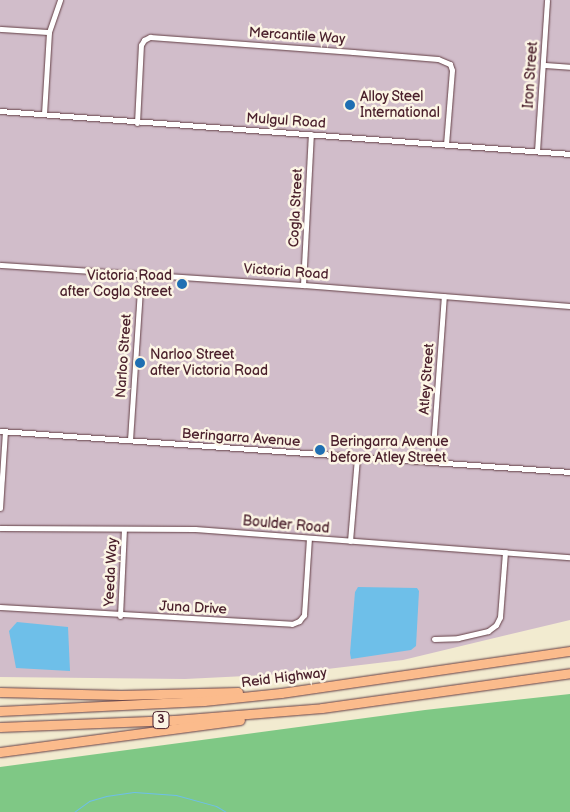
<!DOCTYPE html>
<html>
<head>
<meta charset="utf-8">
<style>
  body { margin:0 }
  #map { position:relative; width:570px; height:812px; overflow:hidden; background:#f2ebd0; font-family:"Balsamiq Sans",sans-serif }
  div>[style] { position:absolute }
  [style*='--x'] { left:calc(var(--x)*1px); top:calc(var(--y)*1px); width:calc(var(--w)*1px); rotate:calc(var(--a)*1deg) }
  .industrial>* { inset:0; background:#d1bdca }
  .green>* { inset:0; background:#7fc885 }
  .water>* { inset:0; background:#6ebfe9 }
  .stream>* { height:1px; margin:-0.5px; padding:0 0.5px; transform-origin:0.5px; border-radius:0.5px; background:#6ebfe9 }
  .roads { filter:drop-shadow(0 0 1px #633e44) drop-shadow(0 0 1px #633e44) }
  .street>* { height:5px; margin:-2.5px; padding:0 2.5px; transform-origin:2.5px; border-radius:2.5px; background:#fff }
  .highway>* { height:9px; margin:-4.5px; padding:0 4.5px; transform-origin:4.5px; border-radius:4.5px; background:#fbbb8c }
  .dots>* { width:14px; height:14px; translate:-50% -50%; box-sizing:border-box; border:2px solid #fcf5e5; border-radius:50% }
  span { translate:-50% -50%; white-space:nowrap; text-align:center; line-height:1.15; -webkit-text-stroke:5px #fcf5e5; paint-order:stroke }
  .shield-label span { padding:1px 4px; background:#fcf5e5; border:1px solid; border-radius:4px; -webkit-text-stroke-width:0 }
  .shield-label { font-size:12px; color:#4a1f2b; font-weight:700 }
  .street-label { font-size:14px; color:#4a1f2b }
  .poi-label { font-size:14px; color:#4a1f2b }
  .left { translate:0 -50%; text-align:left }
  .right { translate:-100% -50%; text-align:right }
</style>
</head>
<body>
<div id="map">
  <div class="industrial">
    <i style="clip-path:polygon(0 0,570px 0,570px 620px,403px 660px,285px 674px,185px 679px,0 677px)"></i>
  </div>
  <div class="green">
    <i style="clip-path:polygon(570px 694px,570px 812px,0 812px,0 767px,425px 710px)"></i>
  </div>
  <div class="water">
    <i style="clip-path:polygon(358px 587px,417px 588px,419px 591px,416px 646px,411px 650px,351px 659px,350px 653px,355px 592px)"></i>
    <i style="clip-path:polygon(17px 622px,68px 627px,70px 671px,16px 668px,9px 631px)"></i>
  </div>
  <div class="stream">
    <i style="--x:74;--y:812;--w:19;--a:-36"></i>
    <i style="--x:89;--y:801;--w:18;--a:-16"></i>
    <i style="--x:106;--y:796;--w:28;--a:-8"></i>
    <i style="--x:134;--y:792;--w:42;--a:4.1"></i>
    <i style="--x:176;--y:795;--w:41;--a:15.4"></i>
    <i style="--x:216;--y:806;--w:12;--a:31"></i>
  </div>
  <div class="roads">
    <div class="street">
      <i style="--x:0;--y:29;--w:49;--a:3.5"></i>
      <i style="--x:544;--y:65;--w:26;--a:4"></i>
      <i style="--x:0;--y:111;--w:572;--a:4.31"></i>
      <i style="--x:44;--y:114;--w:82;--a:-86.5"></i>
      <i style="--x:49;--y:32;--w:34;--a:-71"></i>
      <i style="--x:137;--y:123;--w:78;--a:-87.1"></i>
      <i style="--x:141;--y:45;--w:6;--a:-59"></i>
      <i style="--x:144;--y:40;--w:7;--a:-27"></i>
      <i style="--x:150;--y:37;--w:204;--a:4.2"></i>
      <i style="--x:353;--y:52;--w:85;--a:4.7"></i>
      <i style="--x:438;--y:59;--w:13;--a:23"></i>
      <i style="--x:450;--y:64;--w:6;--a:72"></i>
      <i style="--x:452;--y:70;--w:74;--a:94.6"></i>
      <i style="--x:537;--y:151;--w:151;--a:-86.2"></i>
      <i style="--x:0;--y:265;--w:304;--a:3.8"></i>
      <i style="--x:303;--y:285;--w:268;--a:4.5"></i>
      <i style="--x:303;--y:285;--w:151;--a:-87"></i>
      <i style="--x:0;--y:431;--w:571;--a:4.11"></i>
      <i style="--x:130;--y:440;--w:166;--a:-86.2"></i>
      <i style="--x:432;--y:462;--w:166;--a:-85.9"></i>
      <i style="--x:0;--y:508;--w:77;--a:-86.3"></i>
      <i style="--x:0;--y:528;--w:195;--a:0.3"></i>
      <i style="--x:195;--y:529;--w:376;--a:4.3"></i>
      <i style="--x:350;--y:541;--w:83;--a:-85.2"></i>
      <i style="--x:0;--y:607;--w:292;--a:3.3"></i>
      <i style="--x:292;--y:624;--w:8;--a:-23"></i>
      <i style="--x:299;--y:621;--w:8;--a:-50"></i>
      <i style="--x:304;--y:615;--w:77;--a:-86.3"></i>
      <i style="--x:120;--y:616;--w:87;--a:-87.4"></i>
      <i style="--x:434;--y:639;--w:24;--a:-2"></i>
      <i style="--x:458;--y:638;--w:31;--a:-13"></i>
      <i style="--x:488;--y:631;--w:10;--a:-37"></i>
      <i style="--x:496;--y:625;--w:9;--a:-63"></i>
      <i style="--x:500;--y:617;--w:65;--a:-85.6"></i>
    </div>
    <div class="highway">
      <i style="--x:0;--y:692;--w:121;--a:1.4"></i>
      <i style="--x:121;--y:695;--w:117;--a:-1.5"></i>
      <i style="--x:0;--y:711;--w:204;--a:-2.8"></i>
      <i style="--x:204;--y:701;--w:77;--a:-5.9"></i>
      <i style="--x:281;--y:693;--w:292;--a:-8.3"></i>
      <i style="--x:0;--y:727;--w:174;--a:-2.3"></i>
      <i style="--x:174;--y:720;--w:148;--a:-4.6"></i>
      <i style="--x:322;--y:708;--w:250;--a:-8"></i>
      <i style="--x:0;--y:752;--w:242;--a:-7.6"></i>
    </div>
  </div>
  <div class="dots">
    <i style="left:350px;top:105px;background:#1f6fb2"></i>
    <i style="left:182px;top:284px;background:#1f6fb2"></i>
    <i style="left:140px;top:363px;background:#1f6fb2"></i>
    <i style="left:320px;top:450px;background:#1f6fb2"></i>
  </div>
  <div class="shield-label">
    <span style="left:161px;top:720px">3</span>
  </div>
  <div class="street-label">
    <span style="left:297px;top:36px;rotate:4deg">Mercantile Way</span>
    <span style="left:531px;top:75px;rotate:-86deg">Iron Street</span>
    <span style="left:286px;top:121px;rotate:4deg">Mulgul Road</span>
    <span style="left:296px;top:208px;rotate:-87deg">Cogla Street</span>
    <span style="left:286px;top:272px;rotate:4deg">Victoria Road</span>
    <span style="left:124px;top:356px;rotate:-86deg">Narloo Street</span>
    <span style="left:427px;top:379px;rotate:-86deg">Atley Street</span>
    <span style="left:241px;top:438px;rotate:4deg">Beringarra Avenue</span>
    <span style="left:286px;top:525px;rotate:5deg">Boulder Road</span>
    <span style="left:111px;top:572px;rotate:-87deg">Yeeda Way</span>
    <span style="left:193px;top:608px;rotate:3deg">Juna Drive</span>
    <span style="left:284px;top:678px;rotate:-7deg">Reid Highway</span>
  </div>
  <div class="poi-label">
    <span class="left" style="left:360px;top:105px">Alloy Steel<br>International</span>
    <span class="right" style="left:172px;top:284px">Victoria Road<br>after Cogla Street</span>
    <span class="left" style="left:150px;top:363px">Narloo Street<br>after Victoria Road</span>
    <span class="left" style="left:330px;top:450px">Beringarra Avenue<br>before Atley Street</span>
  </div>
</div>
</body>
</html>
